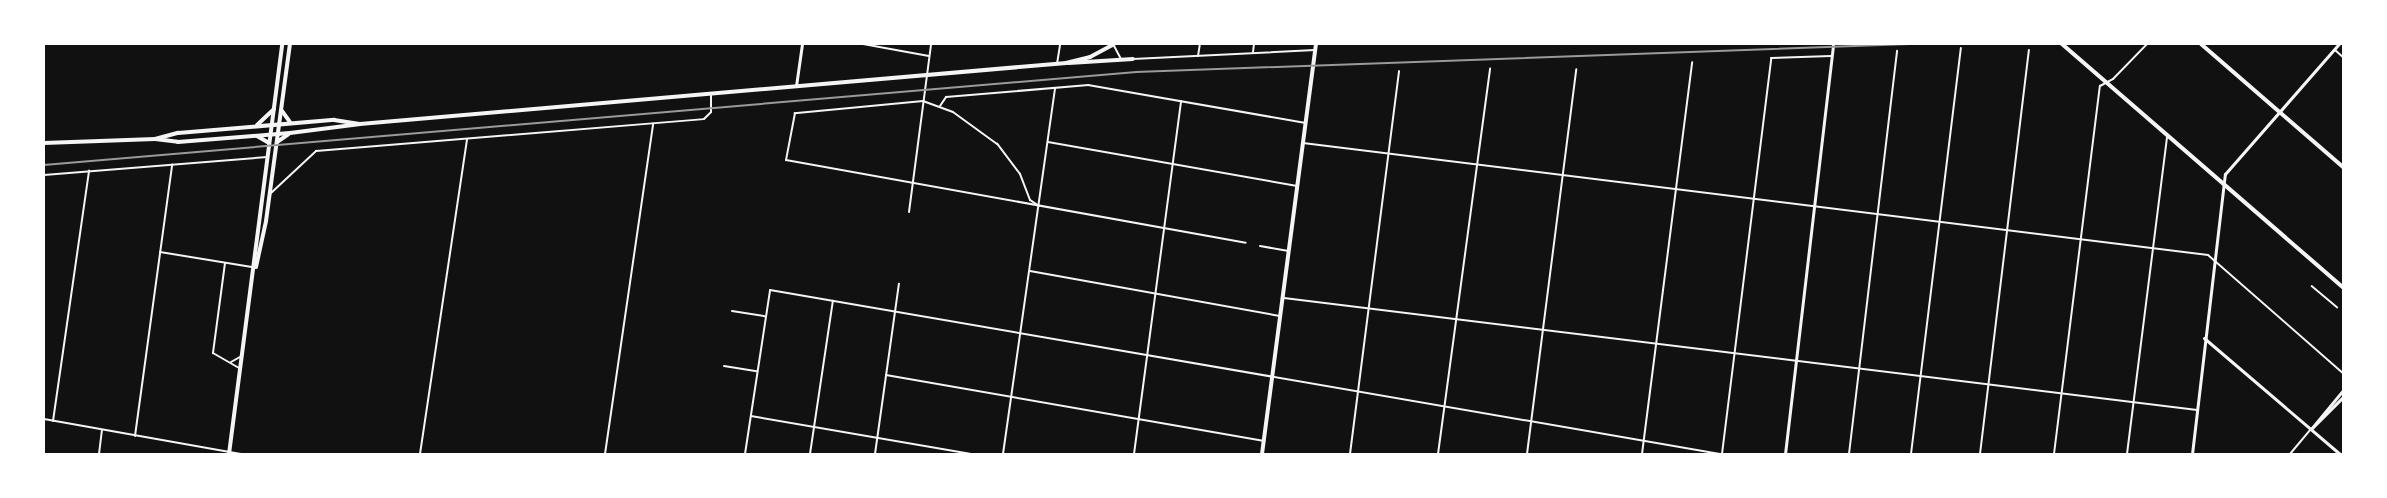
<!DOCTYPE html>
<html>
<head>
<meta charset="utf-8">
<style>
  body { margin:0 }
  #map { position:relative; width:2387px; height:498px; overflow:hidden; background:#111; font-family:"Fira Sans",sans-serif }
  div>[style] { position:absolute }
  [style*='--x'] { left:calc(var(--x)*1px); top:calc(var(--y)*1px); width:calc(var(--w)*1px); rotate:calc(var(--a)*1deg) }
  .service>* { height:1.5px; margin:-0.75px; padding:0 0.75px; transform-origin:0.75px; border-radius:0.75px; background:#f5f5f5 }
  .minor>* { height:2px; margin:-1px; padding:0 1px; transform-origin:1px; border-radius:1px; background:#f5f5f5 }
  .tertiary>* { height:3px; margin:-1.5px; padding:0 1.5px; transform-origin:1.5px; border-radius:1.5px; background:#f5f5f5 }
  .secondary>* { height:4px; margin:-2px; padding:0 2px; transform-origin:2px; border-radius:2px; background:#f5f5f5 }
  .primary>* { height:4px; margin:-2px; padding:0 2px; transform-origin:2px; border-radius:2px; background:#f5f5f5 }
  .rail>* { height:1.5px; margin:-0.75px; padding:0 0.75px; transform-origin:0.75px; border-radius:0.75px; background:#9a9a9a }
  span { translate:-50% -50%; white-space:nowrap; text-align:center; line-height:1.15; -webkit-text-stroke:4.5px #fff; paint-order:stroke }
  .frame { position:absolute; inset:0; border:45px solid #fff; pointer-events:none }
</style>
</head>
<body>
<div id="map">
  <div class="service">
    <i style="--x:2312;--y:286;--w:33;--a:40"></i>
  </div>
  <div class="minor">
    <i style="--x:863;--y:44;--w:67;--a:10.3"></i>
    <i style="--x:1113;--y:44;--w:17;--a:62"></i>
    <i style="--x:2335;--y:50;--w:12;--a:42"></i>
    <i style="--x:1253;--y:52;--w:8;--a:-83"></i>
    <i style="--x:1198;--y:56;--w:12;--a:-81"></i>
    <i style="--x:1133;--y:59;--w:182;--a:-2.8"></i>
    <i style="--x:1057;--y:64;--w:20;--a:-81"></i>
    <i style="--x:940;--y:106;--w:11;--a:-56"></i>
    <i style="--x:946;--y:97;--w:143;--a:-4.8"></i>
    <i style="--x:1088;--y:85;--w:221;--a:9.9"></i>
    <i style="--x:1048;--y:142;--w:253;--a:10"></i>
    <i style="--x:1303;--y:143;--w:912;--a:7.05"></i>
    <i style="--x:2208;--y:255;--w:181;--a:41.2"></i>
    <i style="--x:44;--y:175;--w:224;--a:-4.6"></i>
    <i style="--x:271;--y:193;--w:62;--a:-43"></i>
    <i style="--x:316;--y:151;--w:389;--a:-4.7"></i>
    <i style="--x:704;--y:119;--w:10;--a:-45"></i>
    <i style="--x:711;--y:112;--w:18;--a:-90"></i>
    <i style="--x:1039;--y:206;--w:11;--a:-146"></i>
    <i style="--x:1030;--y:200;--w:28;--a:-111"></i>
    <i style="--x:1020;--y:174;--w:38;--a:-127"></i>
    <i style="--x:997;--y:144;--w:54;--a:-144"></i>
    <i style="--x:953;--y:112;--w:32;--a:-160"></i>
    <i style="--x:923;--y:101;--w:129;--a:174.6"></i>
    <i style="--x:795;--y:113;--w:48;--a:100.8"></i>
    <i style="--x:786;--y:160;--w:467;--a:10.2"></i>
    <i style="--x:909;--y:212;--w:169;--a:-82.5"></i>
    <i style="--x:1260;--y:246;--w:29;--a:10"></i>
    <i style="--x:160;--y:252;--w:93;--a:9.3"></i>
    <i style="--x:225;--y:263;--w:91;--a:97.6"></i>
    <i style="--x:213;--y:353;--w:30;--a:30"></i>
    <i style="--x:1030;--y:271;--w:255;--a:10.2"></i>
    <i style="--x:1284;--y:298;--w:920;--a:6.99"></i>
    <i style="--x:732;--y:311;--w:33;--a:9"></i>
    <i style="--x:231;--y:362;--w:13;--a:-29"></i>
    <i style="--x:724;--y:366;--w:33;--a:9"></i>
    <i style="--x:886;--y:375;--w:384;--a:9.9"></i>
    <i style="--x:751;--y:416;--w:222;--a:9.8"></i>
    <i style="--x:44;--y:419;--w:200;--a:10.1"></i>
    <i style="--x:53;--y:421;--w:253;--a:-81.8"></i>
    <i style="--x:135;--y:436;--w:274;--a:-82.2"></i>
    <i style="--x:99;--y:454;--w:24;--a:-83"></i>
    <i style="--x:420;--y:454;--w:318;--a:-81.5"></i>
    <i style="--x:605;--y:454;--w:334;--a:-81.7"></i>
    <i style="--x:745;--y:454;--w:166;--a:-81.3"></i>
    <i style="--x:770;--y:290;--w:964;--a:9.79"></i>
    <i style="--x:810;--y:454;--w:155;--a:-81.5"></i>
    <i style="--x:875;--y:454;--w:172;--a:-82"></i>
    <i style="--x:1003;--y:454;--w:369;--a:-81.9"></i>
    <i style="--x:1134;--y:454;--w:356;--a:-82.4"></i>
    <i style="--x:1350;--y:454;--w:386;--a:-82.7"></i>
    <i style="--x:1438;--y:454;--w:389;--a:-82.3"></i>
    <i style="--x:1527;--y:454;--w:388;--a:-82.7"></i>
    <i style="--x:1642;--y:454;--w:395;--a:-82.7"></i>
    <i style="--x:1722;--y:454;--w:399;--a:-82.9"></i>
    <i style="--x:1771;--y:58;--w:60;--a:-1.9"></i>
    <i style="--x:1849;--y:454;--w:406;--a:-83.2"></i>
    <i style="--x:1911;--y:454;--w:409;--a:-83"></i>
    <i style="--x:1980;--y:454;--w:407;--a:-83.1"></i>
    <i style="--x:2054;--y:454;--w:371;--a:-82.9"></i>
    <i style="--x:2100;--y:86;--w:15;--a:-28"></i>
    <i style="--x:2113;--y:79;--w:49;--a:-45.8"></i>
    <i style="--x:2127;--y:454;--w:321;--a:-82.8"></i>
    <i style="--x:2290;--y:454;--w:33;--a:-50"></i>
  </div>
  <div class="tertiary">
    <i style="--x:796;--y:86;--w:42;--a:-81.9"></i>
    <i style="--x:2204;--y:338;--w:179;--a:40.5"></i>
    <i style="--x:2312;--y:428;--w:45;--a:-45"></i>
    <i style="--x:2311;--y:429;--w:52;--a:-50.5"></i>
    <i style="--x:1785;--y:454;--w:413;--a:-83.3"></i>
    <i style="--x:2192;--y:454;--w:282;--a:-83.3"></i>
    <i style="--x:2225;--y:174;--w:173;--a:-48.8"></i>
  </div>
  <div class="secondary">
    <i style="--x:256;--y:267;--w:47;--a:-77.7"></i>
    <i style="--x:266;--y:221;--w:179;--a:-82.3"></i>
    <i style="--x:229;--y:454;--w:413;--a:-82.6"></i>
    <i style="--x:1262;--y:454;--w:414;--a:-82.5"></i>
  </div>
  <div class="primary">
    <i style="--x:2062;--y:44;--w:373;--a:40.9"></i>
    <i style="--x:2201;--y:44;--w:189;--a:40.9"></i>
    <i style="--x:1069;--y:63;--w:64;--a:-3.6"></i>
    <i style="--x:282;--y:111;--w:14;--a:54"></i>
    <i style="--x:257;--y:125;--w:23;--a:-43"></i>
    <i style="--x:257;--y:136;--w:14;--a:30"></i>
    <i style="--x:155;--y:139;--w:23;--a:7"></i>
    <i style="--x:178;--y:142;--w:112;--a:-4.6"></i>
    <i style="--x:290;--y:133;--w:71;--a:-7.3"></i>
    <i style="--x:360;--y:124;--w:709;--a:-4.94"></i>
    <i style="--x:1066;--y:63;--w:25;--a:-14"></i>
    <i style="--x:1090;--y:57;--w:27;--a:-28"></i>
    <i style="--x:277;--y:142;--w:14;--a:-34"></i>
    <i style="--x:44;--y:143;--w:111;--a:-2.1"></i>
    <i style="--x:155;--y:139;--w:24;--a:-15"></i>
    <i style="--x:178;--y:133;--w:157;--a:-4.8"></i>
    <i style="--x:334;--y:120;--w:26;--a:9"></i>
  </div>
  <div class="rail">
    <i style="--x:44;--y:165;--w:1096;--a:-4.87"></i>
    <i style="--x:1136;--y:72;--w:774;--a:-2.07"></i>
  </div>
  <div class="frame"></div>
</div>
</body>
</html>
